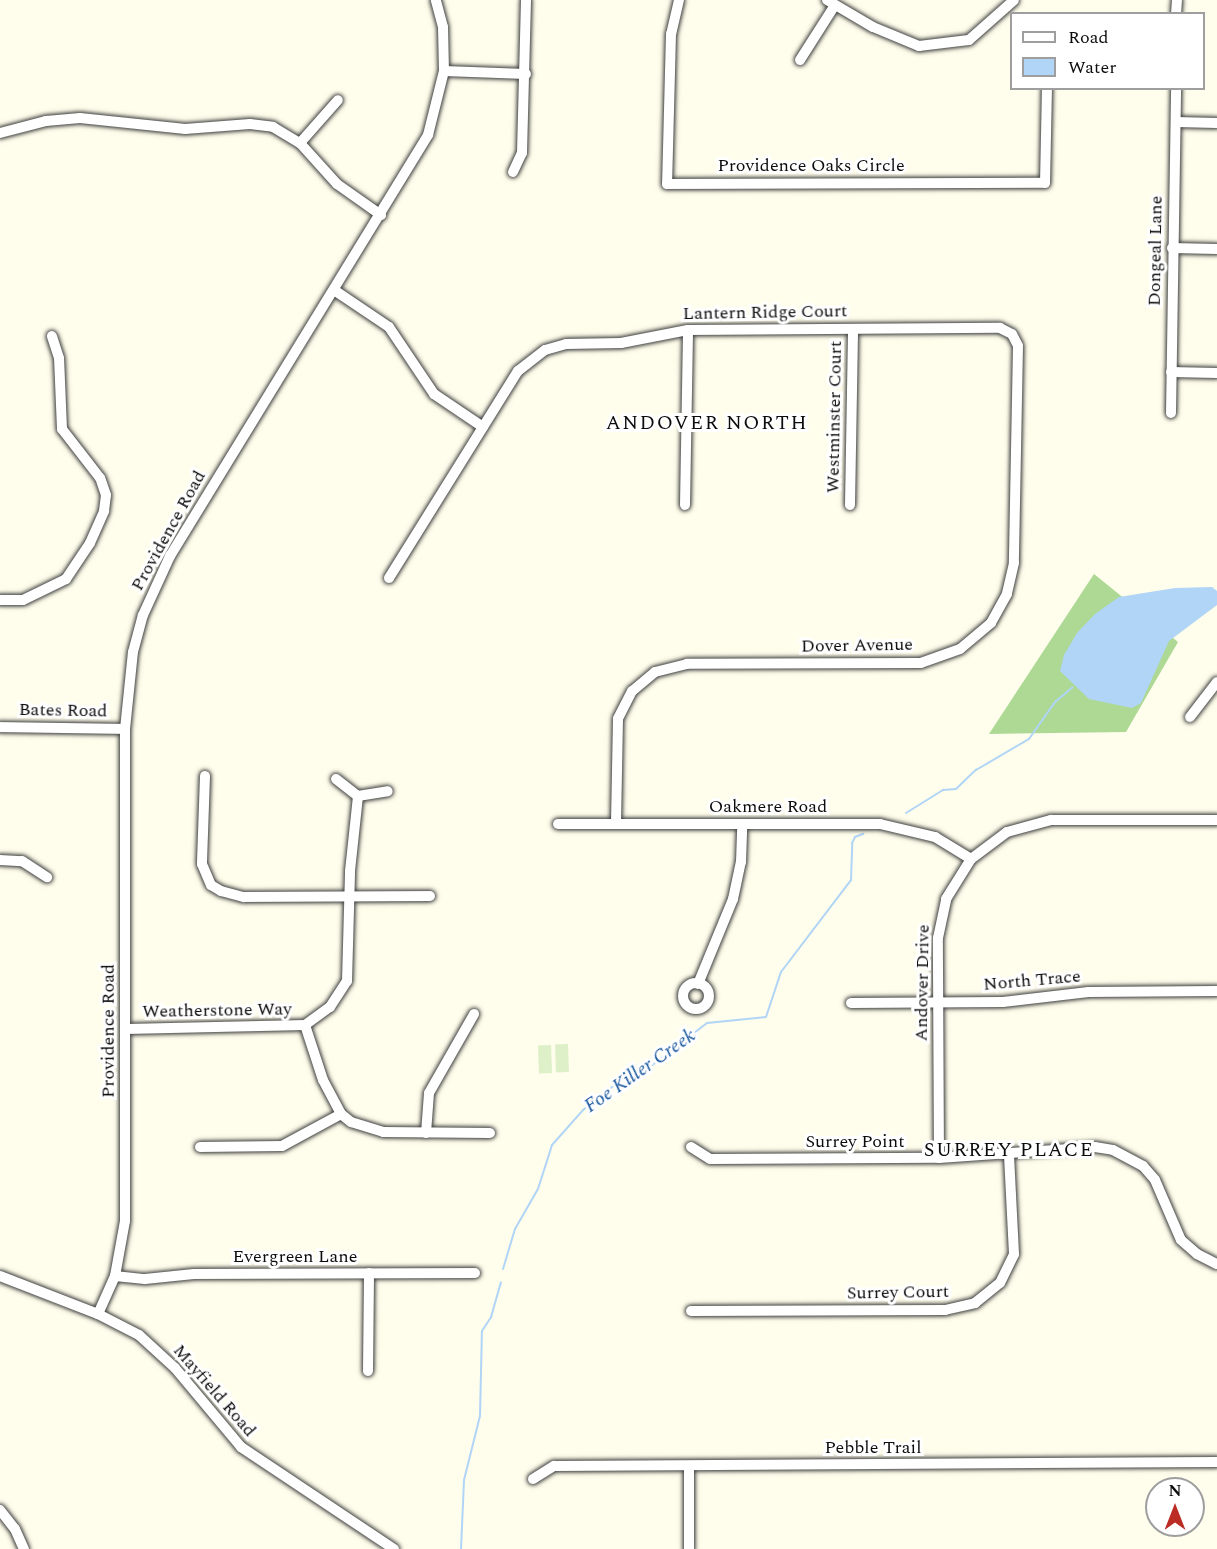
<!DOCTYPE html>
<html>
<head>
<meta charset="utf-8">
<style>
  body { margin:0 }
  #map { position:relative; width:1217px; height:1549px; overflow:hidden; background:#fffdeb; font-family:Spectral,serif }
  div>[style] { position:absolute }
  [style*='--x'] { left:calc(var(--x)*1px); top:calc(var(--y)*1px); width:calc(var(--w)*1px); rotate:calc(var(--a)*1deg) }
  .forest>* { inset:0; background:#add995 }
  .pitch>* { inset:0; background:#def0c7; transform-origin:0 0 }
  .water>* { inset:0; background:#b0d5f6 }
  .stream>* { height:2px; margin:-1px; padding:0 1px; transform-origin:1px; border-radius:1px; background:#b0d5f6 }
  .roads { filter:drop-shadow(0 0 2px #3f3f3f) drop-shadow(0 0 2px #3f3f3f) }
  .minor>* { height:10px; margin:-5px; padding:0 5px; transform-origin:5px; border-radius:5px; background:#fff }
  .minor>.ring { margin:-5px; padding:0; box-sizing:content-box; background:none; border:10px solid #fff; border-radius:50% }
  span { translate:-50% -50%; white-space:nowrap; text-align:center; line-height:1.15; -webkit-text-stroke:6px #fff; paint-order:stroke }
  .street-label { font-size:18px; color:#0c0c0c }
  .neighbourhood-label { font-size:20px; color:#0c0c0c; letter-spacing:1.5px }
  .water-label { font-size:20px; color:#16559d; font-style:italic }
  .legend { position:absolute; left:1010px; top:12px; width:195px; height:78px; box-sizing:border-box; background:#fff; border:2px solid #9e9e9e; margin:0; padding:8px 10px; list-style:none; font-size:18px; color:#0c0c0c }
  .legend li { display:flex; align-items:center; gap:12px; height:30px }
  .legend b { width:30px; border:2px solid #9e9e9e }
  .north { position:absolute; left:1145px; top:1477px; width:60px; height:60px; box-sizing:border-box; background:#fff; border:2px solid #9e9e9e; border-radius:50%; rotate:0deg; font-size:16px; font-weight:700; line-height:24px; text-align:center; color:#0c0c0c }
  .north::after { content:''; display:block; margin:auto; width:21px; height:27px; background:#bb2c25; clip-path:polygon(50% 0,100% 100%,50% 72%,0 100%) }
</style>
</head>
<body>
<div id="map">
  <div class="forest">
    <i style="clip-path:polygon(1094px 574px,1178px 642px,1126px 732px,989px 734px)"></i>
  </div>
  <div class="pitch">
    <i style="left:568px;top:1044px;width:28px;height:13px;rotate:88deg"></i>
    <i style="left:551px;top:1045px;width:28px;height:13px;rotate:88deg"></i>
  </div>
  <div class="water">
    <i style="clip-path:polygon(1212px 587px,1217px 591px,1217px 605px,1169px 641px,1141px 703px,1132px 708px,1089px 699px,1060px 671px,1064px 655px,1077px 633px,1095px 614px,1119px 597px,1175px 588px)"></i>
  </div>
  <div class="stream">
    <i style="--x:906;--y:813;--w:44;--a:-31.9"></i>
    <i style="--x:943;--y:790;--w:13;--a:-4"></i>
    <i style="--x:956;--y:789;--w:28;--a:-44"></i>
    <i style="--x:976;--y:770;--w:61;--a:-30.3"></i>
    <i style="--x:1029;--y:739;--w:45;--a:-54.9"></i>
    <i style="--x:1055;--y:702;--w:23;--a:-40"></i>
    <i style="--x:503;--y:1269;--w:42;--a:-73.3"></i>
    <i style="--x:515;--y:1229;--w:46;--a:-60.1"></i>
    <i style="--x:538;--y:1189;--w:46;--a:-72.3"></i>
    <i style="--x:552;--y:1145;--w:47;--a:-48.5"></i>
    <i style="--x:583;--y:1110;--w:60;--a:-38.2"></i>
    <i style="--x:630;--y:1073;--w:16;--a:-11"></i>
    <i style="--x:646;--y:1070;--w:77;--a:-37.6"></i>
    <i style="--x:707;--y:1023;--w:59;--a:-5.8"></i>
    <i style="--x:766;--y:1017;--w:47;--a:-71.6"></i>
    <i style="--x:781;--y:972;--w:116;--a:-52.7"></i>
    <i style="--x:851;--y:880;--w:37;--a:-88"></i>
    <i style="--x:852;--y:843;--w:7;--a:-63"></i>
    <i style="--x:855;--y:837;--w:9;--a:-21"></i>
    <i style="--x:461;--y:1549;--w:69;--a:-87.5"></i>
    <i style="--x:464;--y:1480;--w:66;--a:-76"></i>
    <i style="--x:480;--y:1416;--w:85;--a:-88.7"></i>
    <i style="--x:482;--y:1331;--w:17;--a:-57"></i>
    <i style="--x:491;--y:1317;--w:36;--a:-74"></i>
  </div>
  <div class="roads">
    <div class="minor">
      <i style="--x:679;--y:0;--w:35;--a:103"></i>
      <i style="--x:671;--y:34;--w:150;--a:91.5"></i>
      <i style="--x:667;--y:184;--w:378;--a:-0.2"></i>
      <i style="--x:1045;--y:183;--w:95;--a:-88.8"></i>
      <i style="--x:827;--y:0;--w:53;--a:30.4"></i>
      <i style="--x:873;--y:27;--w:50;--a:22.4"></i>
      <i style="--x:919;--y:46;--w:50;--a:-6.8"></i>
      <i style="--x:969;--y:40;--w:60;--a:-41.6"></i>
      <i style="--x:1176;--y:14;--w:14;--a:-86"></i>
      <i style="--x:800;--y:60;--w:65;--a:-57.5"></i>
      <i style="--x:444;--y:71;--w:82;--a:2.1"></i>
      <i style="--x:1176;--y:122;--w:41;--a:1.4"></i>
      <i style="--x:0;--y:133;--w:48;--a:-14.6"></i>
      <i style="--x:46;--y:121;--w:34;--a:-5"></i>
      <i style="--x:80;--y:118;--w:106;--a:6"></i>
      <i style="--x:185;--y:129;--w:65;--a:-4.4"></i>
      <i style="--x:250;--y:124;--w:23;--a:7"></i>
      <i style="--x:273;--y:127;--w:31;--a:31"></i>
      <i style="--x:300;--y:143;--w:55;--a:47.9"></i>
      <i style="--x:337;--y:184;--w:54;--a:35.2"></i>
      <i style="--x:300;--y:143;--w:57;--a:-48.5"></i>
      <i style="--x:513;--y:172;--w:21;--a:-65"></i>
      <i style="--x:522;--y:153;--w:153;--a:-88.5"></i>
      <i style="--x:1172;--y:248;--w:45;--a:1.3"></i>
      <i style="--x:334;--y:290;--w:66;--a:33.9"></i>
      <i style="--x:389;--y:327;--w:81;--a:56.1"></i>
      <i style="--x:434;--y:394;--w:59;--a:34"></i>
      <i style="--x:1171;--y:372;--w:46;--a:1.2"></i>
      <i style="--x:1171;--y:413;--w:325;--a:-89.1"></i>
      <i style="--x:685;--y:505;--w:175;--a:-89"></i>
      <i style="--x:850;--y:505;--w:176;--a:-89"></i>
      <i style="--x:389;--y:578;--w:244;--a:-58.1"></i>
      <i style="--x:518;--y:371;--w:34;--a:-38"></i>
      <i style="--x:545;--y:350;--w:22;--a:-16"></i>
      <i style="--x:566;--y:344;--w:55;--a:-1"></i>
      <i style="--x:621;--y:343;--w:68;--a:-11"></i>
      <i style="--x:688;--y:330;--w:312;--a:-0.4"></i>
      <i style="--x:1000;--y:328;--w:13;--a:27"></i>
      <i style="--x:1012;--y:334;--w:13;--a:63"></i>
      <i style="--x:1018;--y:346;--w:217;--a:91.1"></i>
      <i style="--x:1014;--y:563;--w:32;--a:103"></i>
      <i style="--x:1007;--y:594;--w:33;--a:119"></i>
      <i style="--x:991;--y:623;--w:40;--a:140"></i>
      <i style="--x:960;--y:649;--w:41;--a:160.3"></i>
      <i style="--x:921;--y:663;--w:234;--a:179.8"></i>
      <i style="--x:687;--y:664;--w:33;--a:166"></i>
      <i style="--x:655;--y:672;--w:30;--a:140"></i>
      <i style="--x:632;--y:691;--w:31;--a:117"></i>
      <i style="--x:618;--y:719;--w:105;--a:91.1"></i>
      <i style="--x:0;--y:600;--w:23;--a:0"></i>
      <i style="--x:23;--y:600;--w:48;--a:-26"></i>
      <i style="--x:66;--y:579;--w:43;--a:-56.3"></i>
      <i style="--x:90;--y:543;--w:35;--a:-66"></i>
      <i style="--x:104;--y:511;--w:16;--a:-83"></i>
      <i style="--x:106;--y:495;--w:18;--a:-109"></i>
      <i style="--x:100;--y:478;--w:62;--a:-127.8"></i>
      <i style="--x:62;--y:429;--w:71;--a:-92.4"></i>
      <i style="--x:59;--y:358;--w:23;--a:-108"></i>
      <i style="--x:1190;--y:717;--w:44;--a:-52.4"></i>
      <i style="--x:0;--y:727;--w:125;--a:0.9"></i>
      <i style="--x:205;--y:776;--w:88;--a:92"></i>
      <i style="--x:202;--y:864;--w:23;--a:67"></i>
      <i style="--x:211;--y:885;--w:12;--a:31"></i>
      <i style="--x:221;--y:891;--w:24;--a:15"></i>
      <i style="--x:244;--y:897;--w:186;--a:-0.3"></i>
      <i style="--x:336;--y:779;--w:28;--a:38"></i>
      <i style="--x:358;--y:796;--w:30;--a:-9"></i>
      <i style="--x:558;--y:824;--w:322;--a:0"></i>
      <i style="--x:880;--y:824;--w:57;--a:13.3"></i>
      <i style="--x:935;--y:837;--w:42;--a:31.4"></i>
      <i style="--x:0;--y:860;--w:22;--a:3"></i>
      <i style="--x:22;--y:861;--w:30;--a:33"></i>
      <i class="ring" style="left:683px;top:983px;width:16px;height:16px"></i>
      <i style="--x:698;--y:984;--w:92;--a:-67.6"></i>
      <i style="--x:733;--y:899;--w:38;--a:-78"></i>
      <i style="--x:741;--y:862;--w:38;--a:-88"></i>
      <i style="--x:851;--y:1003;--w:152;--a:-0.4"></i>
      <i style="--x:1003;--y:1002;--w:86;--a:-6.7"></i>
      <i style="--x:1088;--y:992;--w:129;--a:-0.4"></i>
      <i style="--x:305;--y:1025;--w:58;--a:71.9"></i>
      <i style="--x:323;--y:1080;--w:38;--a:62"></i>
      <i style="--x:341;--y:1114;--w:13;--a:39"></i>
      <i style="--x:351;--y:1122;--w:34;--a:17"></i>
      <i style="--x:383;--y:1132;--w:107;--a:0.5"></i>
      <i style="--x:126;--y:1029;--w:179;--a:-1.3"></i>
      <i style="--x:305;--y:1025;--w:31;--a:-36"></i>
      <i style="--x:330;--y:1007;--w:31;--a:-57"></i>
      <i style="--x:347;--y:981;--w:110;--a:-88.4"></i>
      <i style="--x:350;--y:871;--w:75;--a:-83.9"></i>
      <i style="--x:426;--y:1133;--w:40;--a:-85.7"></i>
      <i style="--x:429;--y:1093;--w:91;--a:-60.3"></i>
      <i style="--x:200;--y:1147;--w:82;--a:-0.7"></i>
      <i style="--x:282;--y:1146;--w:67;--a:-28.5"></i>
      <i style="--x:691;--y:1147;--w:22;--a:32"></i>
      <i style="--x:710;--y:1159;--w:229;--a:-0.3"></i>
      <i style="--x:939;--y:1158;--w:156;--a:-4"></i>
      <i style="--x:1095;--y:1147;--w:18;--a:9"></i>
      <i style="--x:1113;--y:1150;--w:34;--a:28"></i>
      <i style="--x:1143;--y:1166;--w:18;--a:49"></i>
      <i style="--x:1155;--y:1180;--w:65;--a:66.6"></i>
      <i style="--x:1181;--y:1240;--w:21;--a:41"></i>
      <i style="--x:1197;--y:1254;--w:22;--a:27"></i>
      <i style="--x:939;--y:1158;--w:220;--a:-90.3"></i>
      <i style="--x:938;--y:938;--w:40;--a:-78"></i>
      <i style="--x:946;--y:899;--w:47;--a:-58"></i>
      <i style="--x:971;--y:859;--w:45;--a:-36.9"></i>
      <i style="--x:1007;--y:832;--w:46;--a:-15.3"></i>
      <i style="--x:1051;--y:820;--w:166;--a:0"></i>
      <i style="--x:0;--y:1276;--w:105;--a:21.2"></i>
      <i style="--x:98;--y:1314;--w:46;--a:27.1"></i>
      <i style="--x:139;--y:1335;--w:49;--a:42.5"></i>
      <i style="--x:175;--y:1368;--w:103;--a:50.1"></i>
      <i style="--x:241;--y:1447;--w:184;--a:33.7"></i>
      <i style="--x:115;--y:1276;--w:30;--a:6"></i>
      <i style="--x:145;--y:1279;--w:49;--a:-5.8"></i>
      <i style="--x:194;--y:1274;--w:281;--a:-0.2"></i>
      <i style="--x:691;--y:1311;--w:254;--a:-0.2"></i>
      <i style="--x:945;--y:1310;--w:31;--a:-13"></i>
      <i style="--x:975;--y:1303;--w:32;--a:-39"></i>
      <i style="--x:1000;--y:1283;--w:32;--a:-64"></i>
      <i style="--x:1014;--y:1254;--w:100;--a:-92.9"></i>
      <i style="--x:98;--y:1314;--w:42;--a:-65.9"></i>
      <i style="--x:115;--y:1276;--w:56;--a:-79.7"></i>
      <i style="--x:125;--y:1221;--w:492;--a:-90"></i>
      <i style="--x:125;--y:729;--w:77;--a:-84.1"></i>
      <i style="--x:133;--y:652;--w:38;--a:-75"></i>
      <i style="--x:143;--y:615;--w:65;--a:-65.4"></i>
      <i style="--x:170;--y:556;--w:494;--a:-58.5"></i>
      <i style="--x:428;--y:135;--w:66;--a:-76"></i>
      <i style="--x:444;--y:71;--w:44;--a:-91.3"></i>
      <i style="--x:443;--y:27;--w:28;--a:-105"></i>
      <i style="--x:368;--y:1371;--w:98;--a:-89.4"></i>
      <i style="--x:533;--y:1479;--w:25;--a:-32"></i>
      <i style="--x:554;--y:1466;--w:663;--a:-0.35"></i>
      <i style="--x:0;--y:1510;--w:24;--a:52"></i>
      <i style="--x:15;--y:1529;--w:22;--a:66"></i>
      <i style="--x:689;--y:1549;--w:83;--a:-90"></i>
    </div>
  </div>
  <div class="street-label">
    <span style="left:811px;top:166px">Providence Oaks Circle</span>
    <span style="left:1156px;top:251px;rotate:-89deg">Dongeal Lane</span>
    <span style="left:765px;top:313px;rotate:-1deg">Lantern Ridge Court</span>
    <span style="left:835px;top:417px;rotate:-89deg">Westminster Court</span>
    <span style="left:169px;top:531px;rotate:-61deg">Providence Road</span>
    <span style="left:857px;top:646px;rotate:-1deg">Dover Avenue</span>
    <span style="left:63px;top:711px;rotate:1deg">Bates Road</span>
    <span style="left:768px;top:807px">Oakmere Road</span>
    <span style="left:1032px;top:981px;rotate:-5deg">North Trace</span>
    <span style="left:923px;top:983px;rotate:-89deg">Andover Drive</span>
    <span style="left:217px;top:1011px;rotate:-1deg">Weatherstone Way</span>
    <span style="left:109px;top:1031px;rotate:-90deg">Providence Road</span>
    <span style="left:855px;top:1142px">Surrey Point</span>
    <span style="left:295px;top:1257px">Evergreen Lane</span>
    <span style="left:898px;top:1293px;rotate:-1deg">Surrey Court</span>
    <span style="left:214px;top:1391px;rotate:49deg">Mayfield Road</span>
    <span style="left:873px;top:1448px">Pebble Trail</span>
  </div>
  <div class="neighbourhood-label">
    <span style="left:707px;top:423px">ANDOVER NORTH</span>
    <span style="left:1009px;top:1150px">SURREY PLACE</span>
  </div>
  <div class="water-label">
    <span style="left:640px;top:1071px;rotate:-35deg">Foe Killer Creek</span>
  </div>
  <ul class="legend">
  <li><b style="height:8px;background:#fff"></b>Road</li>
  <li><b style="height:16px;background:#b0d5f6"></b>Water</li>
  </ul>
  <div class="north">N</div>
</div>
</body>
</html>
